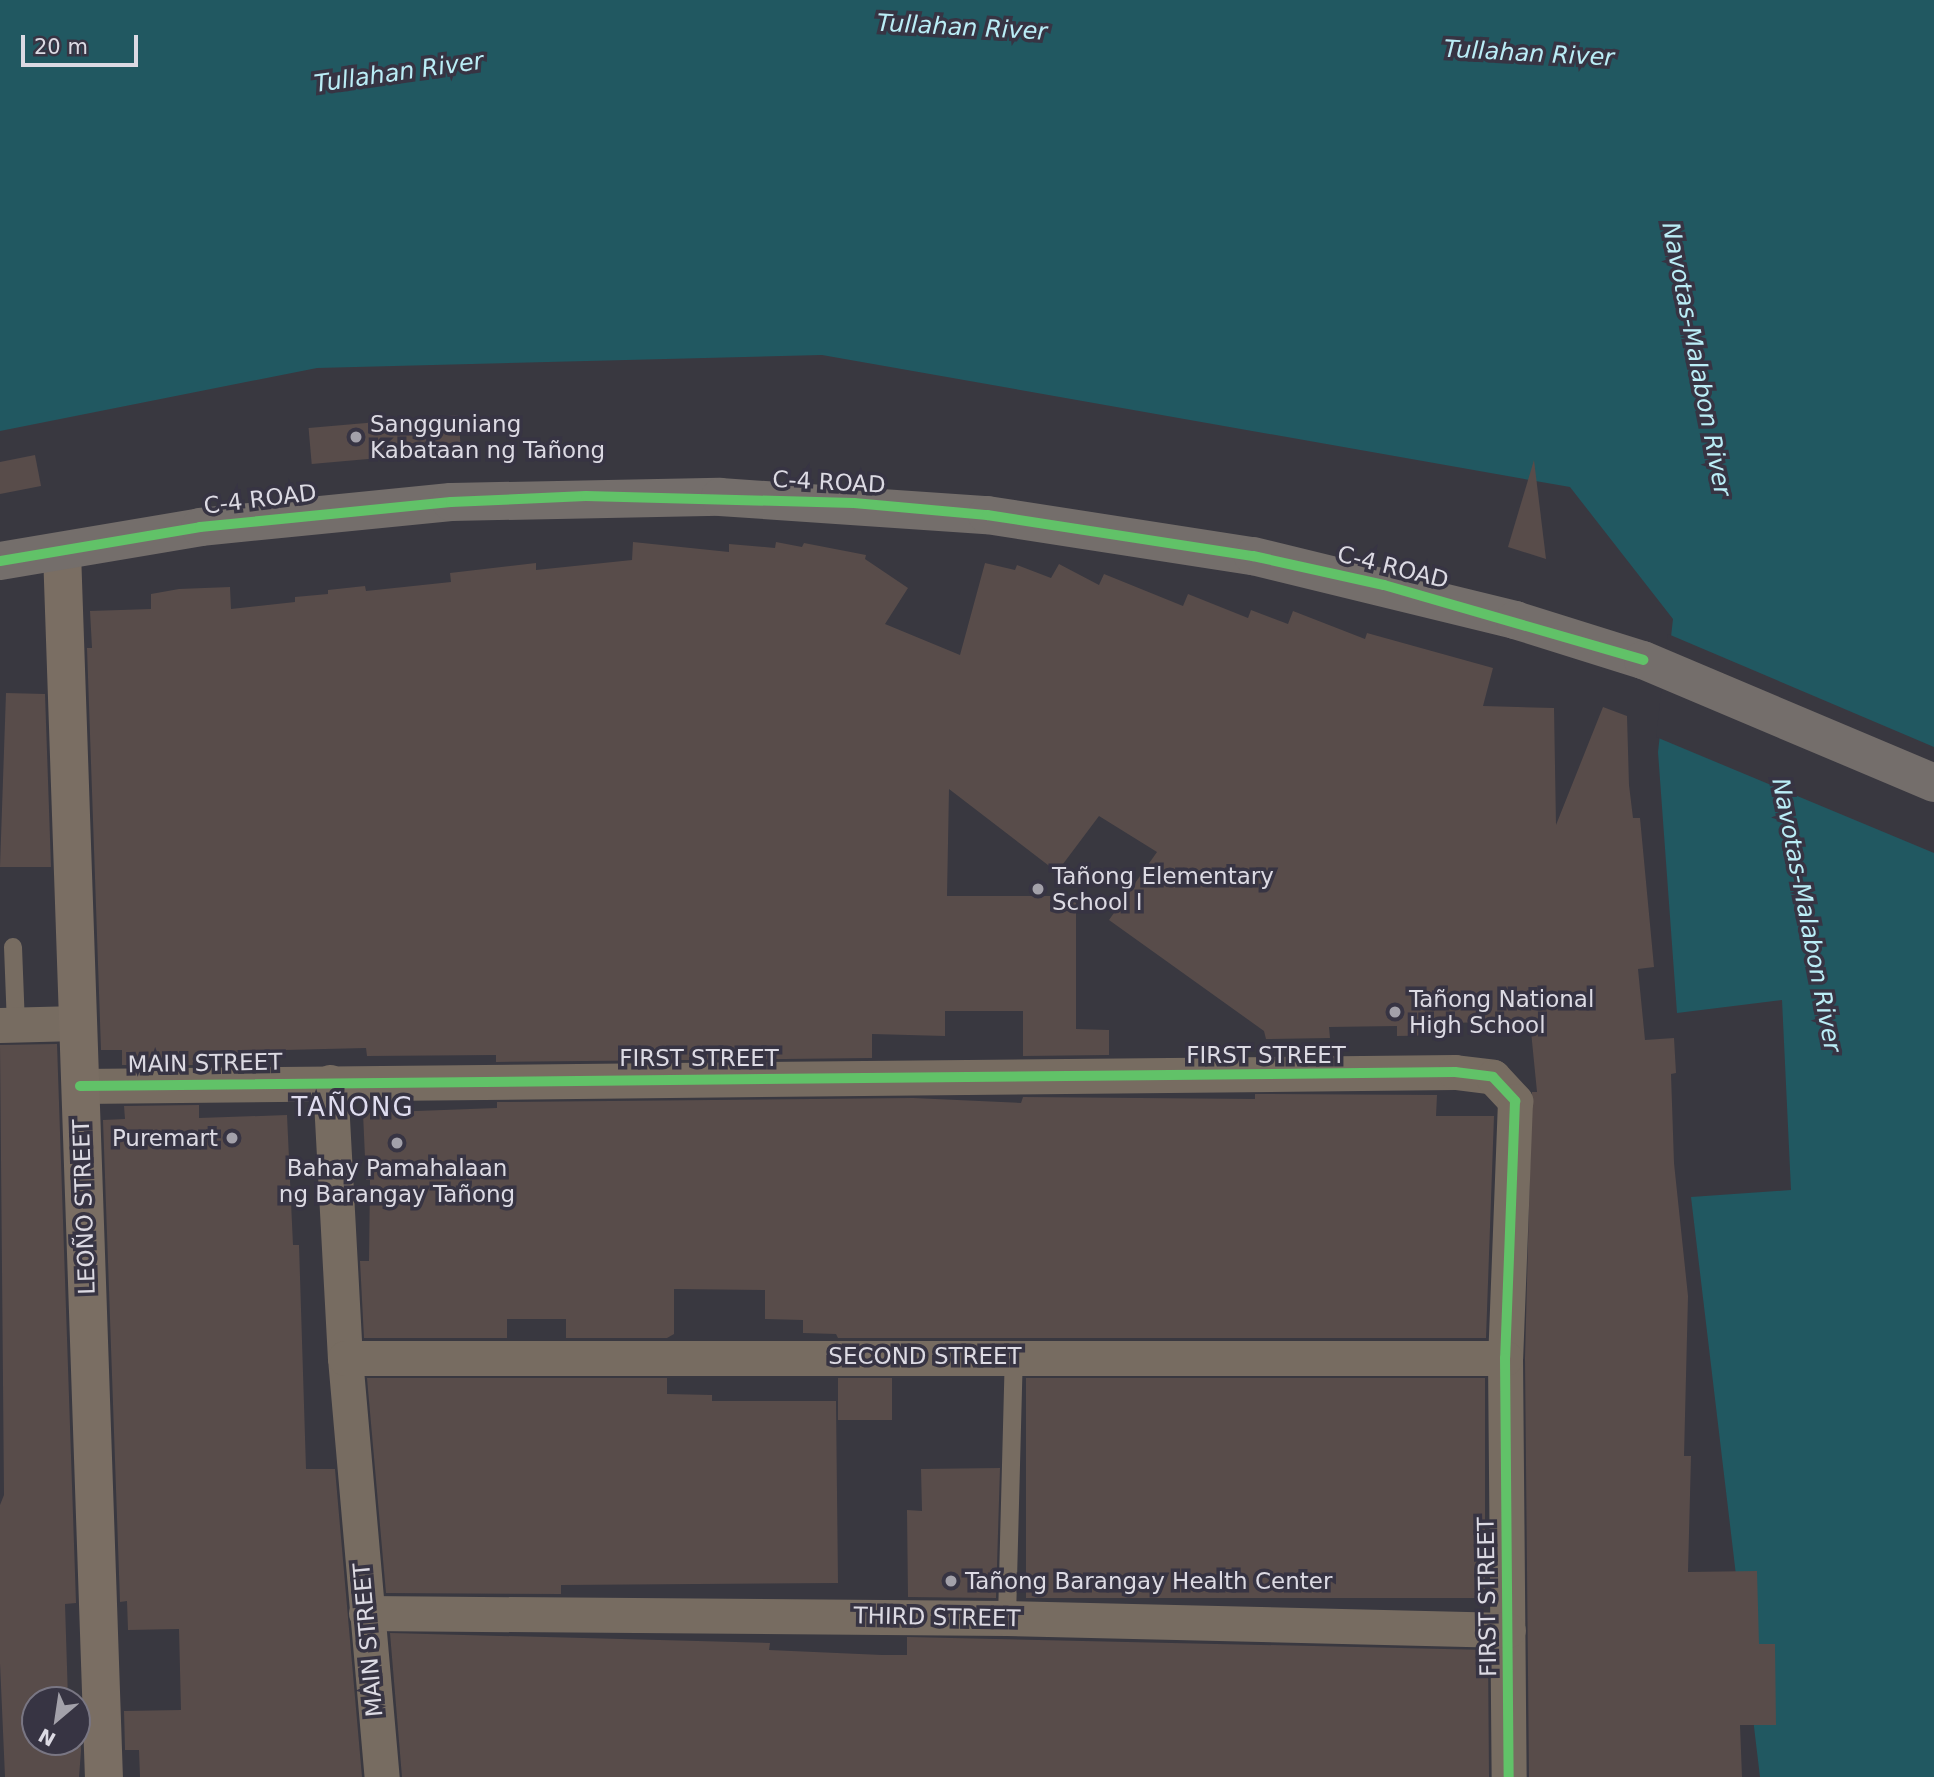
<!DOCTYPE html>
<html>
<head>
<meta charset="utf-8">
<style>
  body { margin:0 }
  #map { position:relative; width:1934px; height:1777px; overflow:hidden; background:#393840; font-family:"DejaVu Sans",sans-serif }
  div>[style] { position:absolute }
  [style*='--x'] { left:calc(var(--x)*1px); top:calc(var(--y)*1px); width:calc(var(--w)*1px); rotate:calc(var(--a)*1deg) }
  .water>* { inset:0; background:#215861 }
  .pier>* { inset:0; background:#393840 }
  .building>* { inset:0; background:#584c4a; transform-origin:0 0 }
  .lane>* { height:18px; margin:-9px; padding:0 9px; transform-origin:9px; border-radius:9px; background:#776c61 }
  .street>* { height:35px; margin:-17.5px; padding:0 17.5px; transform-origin:17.5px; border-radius:17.5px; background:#776c61 }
  .secondary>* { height:38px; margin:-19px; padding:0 19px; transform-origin:19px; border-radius:19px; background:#7a6e63 }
  .highway>* { height:38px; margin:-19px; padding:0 19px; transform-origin:19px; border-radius:19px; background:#746e6b }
  .cycleway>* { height:10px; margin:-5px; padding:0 5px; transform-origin:5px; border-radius:5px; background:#61c268 }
  .dots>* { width:19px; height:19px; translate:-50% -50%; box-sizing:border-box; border:4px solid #373443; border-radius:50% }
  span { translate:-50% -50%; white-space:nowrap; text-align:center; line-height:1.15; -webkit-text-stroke:7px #373443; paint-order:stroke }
  .poi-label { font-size:23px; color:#dcdae3 }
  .left { translate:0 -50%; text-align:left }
  .right { translate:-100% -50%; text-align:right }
  .street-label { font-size:23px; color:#dcdae3 }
  .water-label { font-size:24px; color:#baedf6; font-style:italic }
  .quarter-label { font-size:26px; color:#dfdcef; letter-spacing:2px }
  .north { position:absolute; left:21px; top:1686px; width:70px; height:70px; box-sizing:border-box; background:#373443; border:2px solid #797683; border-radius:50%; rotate:209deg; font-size:19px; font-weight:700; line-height:28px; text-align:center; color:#dcdae3 }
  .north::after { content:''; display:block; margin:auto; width:24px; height:32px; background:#a3a1aa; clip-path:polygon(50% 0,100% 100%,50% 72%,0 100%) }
  .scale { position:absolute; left:21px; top:35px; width:117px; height:32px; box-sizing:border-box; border:4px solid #dcdae3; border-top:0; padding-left:9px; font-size:21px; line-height:24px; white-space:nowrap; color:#dcdae3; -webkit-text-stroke:5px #373443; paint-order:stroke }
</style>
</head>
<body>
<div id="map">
  <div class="water">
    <i style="clip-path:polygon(0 0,1934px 0,1934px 1777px,1760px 1777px,1691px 1197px,1791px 1190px,1782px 1000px,1677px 1013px,1658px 752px,1673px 619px,1570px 487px,822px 355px,317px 368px,0 431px)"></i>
  </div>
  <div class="pier">
    <i style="clip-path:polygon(1668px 634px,1934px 747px,1934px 853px,1656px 737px)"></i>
  </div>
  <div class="building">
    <i style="left:458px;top:415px;width:36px;height:150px;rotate:85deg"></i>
    <i style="clip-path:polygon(35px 455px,41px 486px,0 494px,0 462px)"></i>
    <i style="clip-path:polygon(1534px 460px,1546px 559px,1508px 547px)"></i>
    <i style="clip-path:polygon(633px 542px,729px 552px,729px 544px,775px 548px,776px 542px,802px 547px,804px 543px,866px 555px,865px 559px,908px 588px,885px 624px,960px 655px,985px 563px,1015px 570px,1017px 565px,1051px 578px,1059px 564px,1099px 585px,1104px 574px,1183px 606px,1188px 594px,1248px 618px,1251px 610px,1288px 624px,1293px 611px,1365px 639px,1367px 633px,1493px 668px,1483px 706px,1554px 708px,1556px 825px,1603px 707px,1627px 716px,1629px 785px,1633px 818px,1640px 818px,1654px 967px,1638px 969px,1645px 1040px,1674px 1038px,1676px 1073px,1671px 1074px,1674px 1163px,1688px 1296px,1684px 1456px,1691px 1456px,1688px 1572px,1757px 1571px,1759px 1644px,1775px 1644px,1776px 1725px,1740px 1725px,1742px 1777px,1529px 1777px,1525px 1358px,1532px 1092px,1537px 1092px,1530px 1021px,1450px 1023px,1450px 1035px,1397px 1036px,1397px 1026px,1329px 1027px,1330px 1038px,1266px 1039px,1264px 1031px,1109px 920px,1157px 852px,1099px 816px,1057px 872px,949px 789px,947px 896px,1076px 896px,1076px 1029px,1109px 1030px,1109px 1055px,1023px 1056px,1023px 1011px,945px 1011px,945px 1036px,872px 1034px,872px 1058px,496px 1062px,496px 1055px,367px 1056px,366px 1048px,284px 1050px,285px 1056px,197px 1057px,197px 1065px,122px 1065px,122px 1050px,101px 1050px,87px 648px,92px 648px,90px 611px,151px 609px,151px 594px,179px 589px,230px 587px,231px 609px,295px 602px,295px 597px,328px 594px,328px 590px,365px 586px,366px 591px,451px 582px,450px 573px,536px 563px,536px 570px,632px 560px)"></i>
    <i style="clip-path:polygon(6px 693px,45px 694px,51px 867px,0 867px)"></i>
    <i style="clip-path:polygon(evenodd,57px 1044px,76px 1603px,65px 1604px,68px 1699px,79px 1699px,81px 1751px,79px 1777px,5px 1777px,0 1663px,0 1505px,4px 1495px,0 1045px,57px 1044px,35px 1700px,77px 1700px,77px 1742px,35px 1742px,35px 1700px)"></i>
    <i style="clip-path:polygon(1255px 1094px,1437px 1095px,1436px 1116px,1494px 1116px,1486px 1338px,838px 1338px,836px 1334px,803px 1333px,803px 1320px,765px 1319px,765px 1290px,674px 1289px,674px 1334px,667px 1338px,566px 1338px,566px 1319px,507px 1319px,507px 1338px,364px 1338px,360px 1261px,369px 1261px,370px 1180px,366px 1180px,363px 1113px,497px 1108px,497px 1102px,913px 1098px,1021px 1103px,1023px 1097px,1255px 1099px)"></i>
    <i style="clip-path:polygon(199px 1105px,199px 1118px,287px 1115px,293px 1245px,299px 1245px,306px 1469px,335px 1469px,362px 1777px,140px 1777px,139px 1750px,125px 1750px,124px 1711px,181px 1710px,179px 1629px,128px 1630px,127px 1601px,120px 1602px,103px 1120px,125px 1119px,124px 1106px)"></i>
    <i style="clip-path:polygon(367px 1378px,667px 1378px,667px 1394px,712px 1395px,712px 1401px,836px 1401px,838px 1583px,561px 1585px,561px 1594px,386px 1593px)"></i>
    <i style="left:838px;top:1378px;width:54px;height:42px"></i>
    <i style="left:1026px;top:1378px;width:459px;height:220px"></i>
    <i style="clip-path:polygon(1000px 1468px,996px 1598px,908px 1597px,907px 1510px,922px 1511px,921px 1469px)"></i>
    <i style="clip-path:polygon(390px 1633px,770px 1643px,769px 1650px,882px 1655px,907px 1655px,907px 1637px,1488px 1650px,1489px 1777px,402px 1777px)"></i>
  </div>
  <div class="lane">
    <i style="--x:13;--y:947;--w:78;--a:87.8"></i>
    <i style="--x:1007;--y:1618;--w:261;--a:-88.5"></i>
  </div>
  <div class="street">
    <i style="--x:0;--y:1025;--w:78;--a:-1.5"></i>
    <i style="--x:330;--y:1082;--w:276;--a:86.9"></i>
    <i style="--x:345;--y:1358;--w:421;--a:85"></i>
    <i style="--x:80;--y:1086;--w:1375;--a:-0.58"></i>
    <i style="--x:1455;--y:1072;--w:38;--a:7"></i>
    <i style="--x:1493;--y:1077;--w:33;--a:47"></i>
    <i style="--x:1515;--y:1101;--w:257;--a:92.2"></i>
    <i style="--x:1505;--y:1358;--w:419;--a:89.5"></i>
    <i style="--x:345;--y:1358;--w:1160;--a:0"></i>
    <i style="--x:366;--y:1613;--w:641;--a:0.45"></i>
    <i style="--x:1007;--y:1618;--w:501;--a:1.37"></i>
  </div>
  <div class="secondary">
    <i style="--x:62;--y:552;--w:1226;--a:88.04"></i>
  </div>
  <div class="highway">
    <i style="--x:0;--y:561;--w:203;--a:-9.6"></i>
    <i style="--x:200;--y:527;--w:252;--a:-5.7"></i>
    <i style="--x:451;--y:502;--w:269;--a:-1.1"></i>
    <i style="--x:720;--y:497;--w:268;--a:3.9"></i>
    <i style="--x:987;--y:515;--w:269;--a:8.8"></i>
    <i style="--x:1253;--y:556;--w:270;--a:13.7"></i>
    <i style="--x:1515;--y:620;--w:134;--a:17.4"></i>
    <i style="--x:1643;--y:660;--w:316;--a:22.9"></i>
  </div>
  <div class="cycleway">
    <i style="--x:0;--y:561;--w:203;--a:-9.6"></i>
    <i style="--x:200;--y:527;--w:252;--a:-5.7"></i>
    <i style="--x:451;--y:502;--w:135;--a:-2.5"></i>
    <i style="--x:586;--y:496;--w:268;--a:1.5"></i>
    <i style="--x:854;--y:503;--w:134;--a:5.2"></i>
    <i style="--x:987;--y:515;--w:269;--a:8.8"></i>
    <i style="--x:1253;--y:556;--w:134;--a:12.5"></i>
    <i style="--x:1384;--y:585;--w:270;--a:16.1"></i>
    <i style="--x:80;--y:1086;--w:1375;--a:-0.58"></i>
    <i style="--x:1455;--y:1072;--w:38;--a:7"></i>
    <i style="--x:1493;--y:1077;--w:33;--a:47"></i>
    <i style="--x:1515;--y:1101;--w:257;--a:92.2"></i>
    <i style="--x:1505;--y:1358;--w:419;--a:89.5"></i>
  </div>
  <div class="dots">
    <i style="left:356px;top:437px;background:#a3a1aa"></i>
    <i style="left:1038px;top:889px;background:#a3a1aa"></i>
    <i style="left:1395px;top:1012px;background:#a3a1aa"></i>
    <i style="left:232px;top:1138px;background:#a3a1aa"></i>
    <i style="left:397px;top:1143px;background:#a3a1aa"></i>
    <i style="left:951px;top:1581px;background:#a3a1aa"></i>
  </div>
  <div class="poi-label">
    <span class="left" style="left:370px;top:437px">Sangguniang<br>Kabataan ng Tañong</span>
    <span class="left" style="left:1052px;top:889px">Tañong Elementary<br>School Ⅰ</span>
    <span class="left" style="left:1409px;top:1012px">Tañong National<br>High School</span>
    <span class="right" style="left:218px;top:1138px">Puremart</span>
    <span style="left:397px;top:1181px">Bahay Pamahalaan<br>ng Barangay Tañong</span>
    <span class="left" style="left:965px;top:1581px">Tañong Barangay Health Center</span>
  </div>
  <div class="street-label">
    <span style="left:829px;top:482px;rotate:3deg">C-4 ROAD</span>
    <span style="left:260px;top:499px;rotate:-7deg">C-4 ROAD</span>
    <span style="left:1393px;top:567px;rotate:14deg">C-4 ROAD</span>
    <span style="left:1266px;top:1055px">FIRST STREET</span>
    <span style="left:699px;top:1058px">FIRST STREET</span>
    <span style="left:205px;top:1063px;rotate:-1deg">MAIN STREET</span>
    <span style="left:84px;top:1207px;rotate:-92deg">LEOÑO STREET</span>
    <span style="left:925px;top:1356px">SECOND STREET</span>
    <span style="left:1487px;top:1597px;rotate:-91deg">FIRST STREET</span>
    <span style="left:937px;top:1617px;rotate:1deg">THIRD STREET</span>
    <span style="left:368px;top:1640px;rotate:-95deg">MAIN STREET</span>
  </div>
  <div class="water-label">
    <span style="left:962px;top:28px;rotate:3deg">Tullahan River</span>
    <span style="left:1529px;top:54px;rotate:3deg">Tullahan River</span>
    <span style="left:399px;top:73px;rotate:-8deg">Tullahan River</span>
    <span style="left:1696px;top:359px;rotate:79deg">Navotas-Malabon River</span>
    <span style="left:1806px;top:915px;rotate:79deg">Navotas-Malabon River</span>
  </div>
  <div class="quarter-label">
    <span style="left:353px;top:1108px">TAÑONG</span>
  </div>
  <div class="north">N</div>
  <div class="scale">20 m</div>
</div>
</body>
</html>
